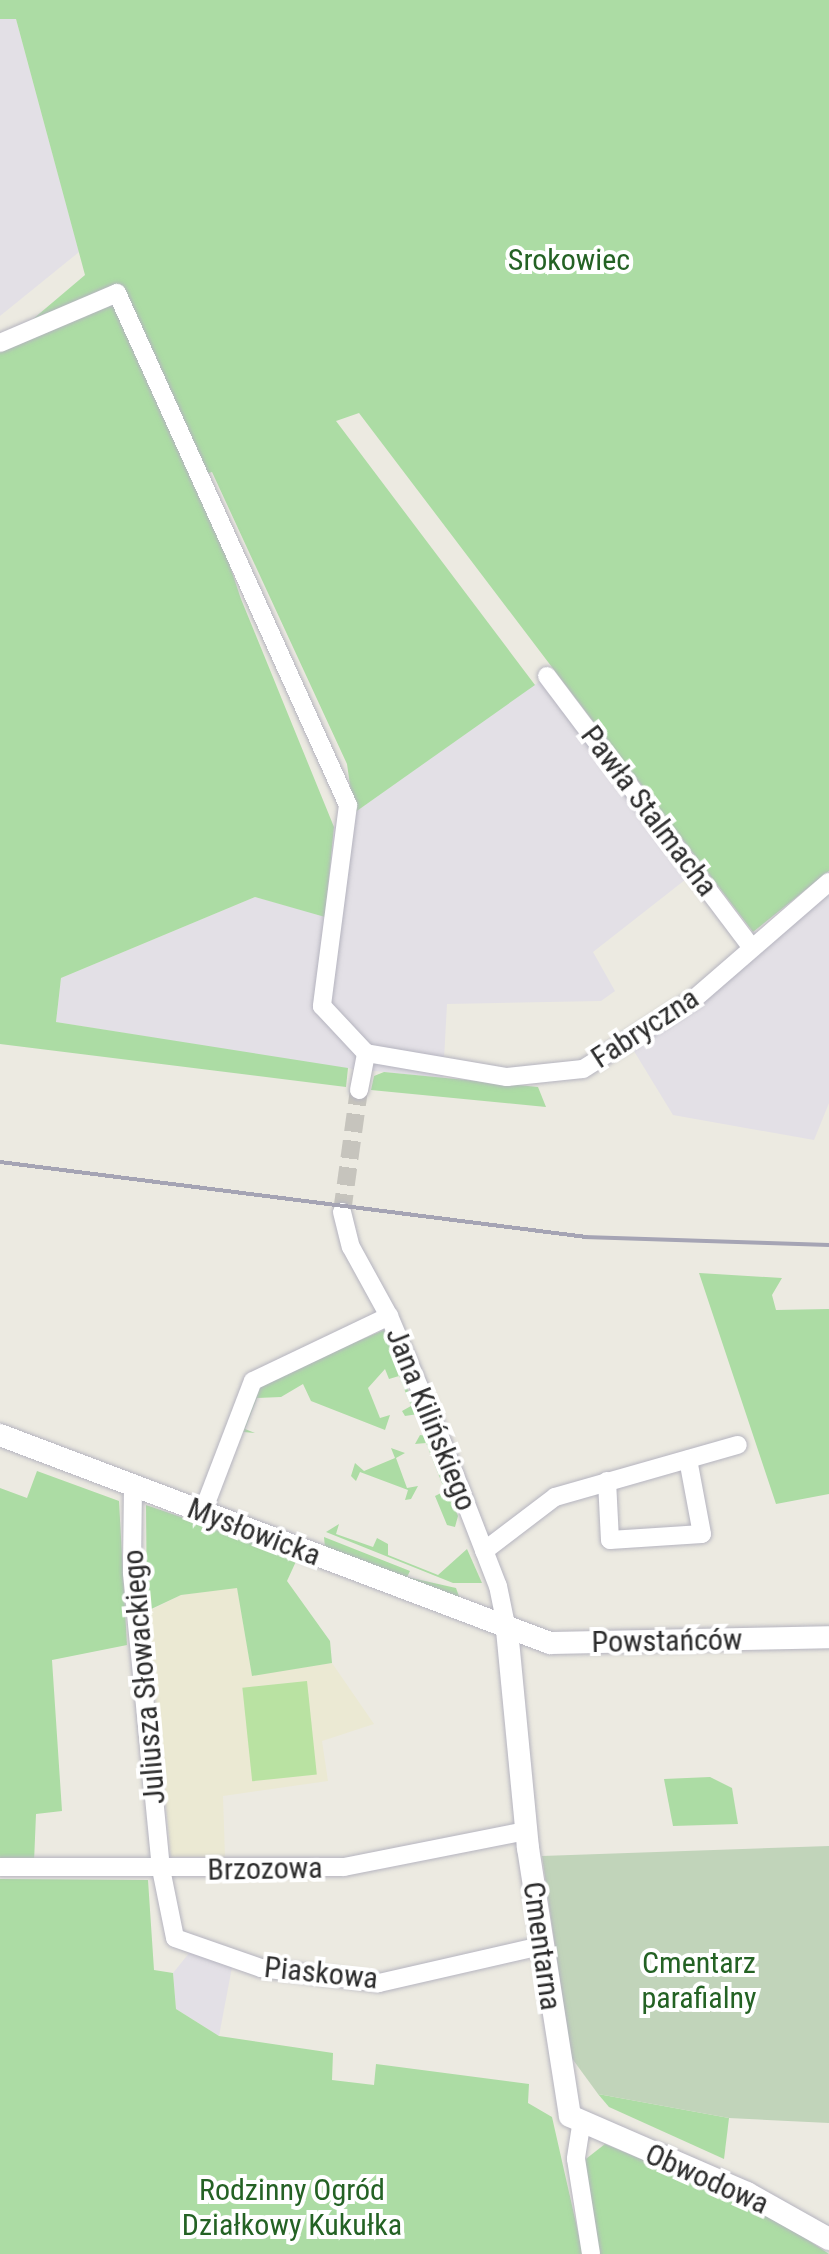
<!DOCTYPE html>
<html>
<head>
<meta charset="utf-8">
<style>
  body { margin:0 }
  #map { position:relative; width:829px; height:2254px; overflow:hidden; background:#eceae1; font-family:"Roboto Condensed",sans-serif }
  div>[style] { position:absolute }
  [style*='--x'] { left:calc(var(--x)*1px); top:calc(var(--y)*1px); width:calc(var(--w)*1px); rotate:calc(var(--a)*1deg) }
  .industrial>* { inset:0; background:#e3e0e6 }
  .education>* { inset:0; background:#ebe9d3 }
  .green>* { inset:0; background:#acdca4 }
  .cemetery>* { inset:0; background:#c1d4ba }
  .pitch>* { inset:0; background:#b9e2a2; transform-origin:0 0 }
  .street-tunnel>* { height:18px; margin-top:-9px; transform-origin:0; background:repeating-linear-gradient(90deg,#c6c4bd 0 18px,transparent 0 27px) }
  .roads { filter:drop-shadow(0 0 2px #b5b4bf) drop-shadow(0 0 2px #b5b4bf) }
  .street>* { height:18px; margin:-9px; padding:0 9px; transform-origin:9px; border-radius:9px; background:#fff }
  .secondary>* { height:22px; margin:-11px; padding:0 11px; transform-origin:11px; border-radius:11px; background:#fff }
  .rail>* { height:4px; margin:-2px; padding:0 2px; transform-origin:2px; border-radius:2px; background:#a5a4b4 }
  span { translate:-50% -50%; white-space:nowrap; text-align:center; line-height:1.15; -webkit-text-stroke:8px #fff; paint-order:stroke }
  .park-label { font-size:30px; color:#246224 }
  .street-label { font-size:30px; color:#2d2d2d }
</style>
</head>
<body>
<div id="map">
  <div class="industrial">
    <i style="clip-path:polygon(0 19px,16px 19px,79px 252px,0 316px)"></i>
    <i style="clip-path:polygon(547px 676px,690px 876px,593px 952px,615px 991px,601px 1001px,447px 1004px,443px 1078px,326px 1066px,56px 1022px,61px 978px,255px 897px,325px 916px,334px 827px)"></i>
    <i style="clip-path:polygon(829px 891px,829px 1103px,814px 1140px,673px 1115px,626px 1038px)"></i>
    <i style="clip-path:polygon(190px 1952px,232px 1967px,219px 2036px,176px 2009px,173px 1973px)"></i>
  </div>
  <div class="education">
    <i style="clip-path:polygon(237px 1587px,252px 1675px,332px 1663px,374px 1724px,322px 1741px,328px 1781px,223px 1796px,225px 1857px,171px 1857px,147px 1612px,181px 1595px)"></i>
  </div>
  <div class="green">
    <i style="clip-path:polygon(0 0,829px 0,829px 871px,753px 932px,359px 413px,336px 421px,535px 685px,354px 813px,347px 764px,212px 472px,200px 476px,241px 599px,334px 827px,325px 917px,255px 897px,61px 978px,56px 1022px,348px 1068px,346px 1087px,0 1044px,0 347px,85px 275px,16px 19px,0 19px)"></i>
    <i style="clip-path:polygon(384px 1072px,538px 1087px,546px 1107px,371px 1090px,374px 1076px)"></i>
    <i style="clip-path:polygon(699px 1273px,782px 1278px,772px 1295px,776px 1310px,829px 1309px,829px 1494px,776px 1504px)"></i>
    <i style="clip-path:polygon(384px 1330px,418px 1414px,405px 1416px,402px 1411px,411px 1406px,399px 1376px,389px 1379px,385px 1369px,368px 1388px,380px 1418px,390px 1415px,385px 1430px,311px 1401px,303px 1384px,281px 1397px,257px 1398px,245px 1429px,255px 1433px,243px 1432px,255px 1392px,266px 1380px)"></i>
    <i style="clip-path:polygon(420px 1435px,428px 1436px,458px 1516px,455px 1527px,447px 1525px,435px 1496px,445px 1491px,426px 1443px,415px 1444px)"></i>
    <i style="clip-path:polygon(391px 1448px,405px 1453px,396px 1458px,407px 1488px,418px 1486px,411px 1499px,405px 1500px,408px 1490px,360px 1472px,356px 1481px,351px 1476px,355px 1463px,364px 1471px,395px 1458px)"></i>
    <i style="clip-path:polygon(37px 1471px,119px 1501px,127px 1645px,52px 1660px,62px 1811px,36px 1814px,34px 1862px,0 1861px,0 1488px,27px 1498px)"></i>
    <i style="clip-path:polygon(146px 1505px,298px 1557px,287px 1581px,330px 1641px,332px 1663px,252px 1676px,237px 1588px,181px 1595px,147px 1611px)"></i>
    <i style="clip-path:polygon(339px 1524px,336px 1534px,373px 1547px,377px 1538px,388px 1544px,388px 1555px,438px 1575px,467px 1549px,482px 1583px,453px 1583px,326px 1532px)"></i>
    <i style="clip-path:polygon(324px 1537px,410px 1571px,407px 1577px,456px 1588px,461px 1602px,325px 1548px)"></i>
    <i style="clip-path:polygon(710px 1777px,732px 1788px,738px 1824px,673px 1826px,664px 1779px)"></i>
    <i style="clip-path:polygon(0 1879px,148px 1880px,154px 1970px,173px 1973px,176px 2009px,219px 2036px,333px 2053px,332px 2080px,374px 2085px,376px 2064px,529px 2084px,528px 2103px,552px 2117px,583px 2254px,0 2254px)"></i>
    <i style="clip-path:polygon(598px 2094px,729px 2118px,724px 2159px,609px 2107px)"></i>
    <i style="clip-path:polygon(605px 2144px,763px 2210px,829px 2254px,597px 2254px,582px 2162px)"></i>
  </div>
  <div class="cemetery">
    <i style="clip-path:polygon(829px 1846px,829px 2123px,729px 2118px,598px 2094px,571px 2057px,542px 1856px)"></i>
  </div>
  <div class="pitch">
    <i style="left:307px;top:1681px;width:94px;height:65px;rotate:84deg"></i>
  </div>
  <div class="street-tunnel">
    <i style="--x:342;--y:1212;--w:123;--a:-82.1"></i>
  </div>
  <div class="roads">
    <div class="street">
      <i style="--x:0;--y:343;--w:127;--a:-23.1"></i>
      <i style="--x:117;--y:293;--w:562;--a:65.72"></i>
      <i style="--x:348;--y:805;--w:203;--a:97.4"></i>
      <i style="--x:322;--y:1006;--w:64;--a:46.9"></i>
      <i style="--x:366;--y:1053;--w:143;--a:9.7"></i>
      <i style="--x:507;--y:1077;--w:76;--a:-6"></i>
      <i style="--x:583;--y:1069;--w:131;--a:-32.2"></i>
      <i style="--x:694;--y:999;--w:179;--a:-40.9"></i>
      <i style="--x:547;--y:676;--w:337;--a:53"></i>
      <i style="--x:359;--y:1090;--w:38;--a:-79"></i>
      <i style="--x:342;--y:1212;--w:36;--a:76"></i>
      <i style="--x:351;--y:1247;--w:79;--a:61.2"></i>
      <i style="--x:389;--y:1316;--w:123;--a:67"></i>
      <i style="--x:437;--y:1429;--w:168;--a:68.8"></i>
      <i style="--x:498;--y:1586;--w:45;--a:78.4"></i>
      <i style="--x:607;--y:1481;--w:59;--a:87.1"></i>
      <i style="--x:610;--y:1540;--w:92;--a:-3.7"></i>
      <i style="--x:702;--y:1534;--w:76;--a:-100.6"></i>
      <i style="--x:133;--y:1485;--w:88;--a:90.7"></i>
      <i style="--x:132;--y:1573;--w:297;--a:84.4"></i>
      <i style="--x:161;--y:1869;--w:70;--a:78.5"></i>
      <i style="--x:175;--y:1938;--w:91;--a:19.2"></i>
      <i style="--x:261;--y:1968;--w:119;--a:7.2"></i>
      <i style="--x:379;--y:1983;--w:166;--a:-12.9"></i>
      <i style="--x:203;--y:1511;--w:139;--a:-69"></i>
      <i style="--x:253;--y:1381;--w:151;--a:-25.5"></i>
      <i style="--x:484;--y:1551;--w:89;--a:-37.3"></i>
      <i style="--x:555;--y:1497;--w:190;--a:-15.9"></i>
      <i style="--x:0;--y:1867;--w:344;--a:0"></i>
      <i style="--x:344;--y:1867;--w:186;--a:-11.2"></i>
      <i style="--x:581;--y:2126;--w:33;--a:99"></i>
      <i style="--x:576;--y:2159;--w:96;--a:81"></i>
    </div>
    <div class="secondary">
      <i style="--x:0;--y:1435;--w:588;--a:20.72"></i>
      <i style="--x:550;--y:1643;--w:279;--a:-1.2"></i>
      <i style="--x:507;--y:1630;--w:219;--a:84.5"></i>
      <i style="--x:528;--y:1848;--w:271;--a:81.1"></i>
      <i style="--x:570;--y:2116;--w:193;--a:23.5"></i>
      <i style="--x:747;--y:2193;--w:94;--a:29.3"></i>
    </div>
  </div>
  <div class="rail">
    <i style="--x:0;--y:1162;--w:591;--a:7.29"></i>
    <i style="--x:586;--y:1237;--w:243;--a:1.9"></i>
  </div>
  <div class="park-label">
    <span style="left:569px;top:260px">Srokowiec</span>
    <span style="left:699px;top:1980px">Cmentarz<br>parafialny</span>
    <span style="left:292px;top:2207px">Rodzinny Ogród<br>Działkowy Kukułka</span>
  </div>
  <div class="street-label">
    <span style="left:649px;top:811px;rotate:53deg">Pawła Stalmacha</span>
    <span style="left:645px;top:1028px;rotate:-33deg">Fabryczna</span>
    <span style="left:431px;top:1419px;rotate:68deg">Jana Kilińskiego</span>
    <span style="left:254px;top:1532px;rotate:21deg">Mysłowicka</span>
    <span style="left:667px;top:1641px;rotate:-1deg">Powstańców</span>
    <span style="left:144px;top:1677px;rotate:-95deg">Juliusza Słowackiego</span>
    <span style="left:265px;top:1869px;rotate:-1deg">Brzozowa</span>
    <span style="left:542px;top:1946px;rotate:82deg">Cmentarna</span>
    <span style="left:321px;top:1973px;rotate:6deg">Piaskowa</span>
    <span style="left:707px;top:2179px;rotate:24deg">Obwodowa</span>
  </div>
</div>
</body>
</html>
